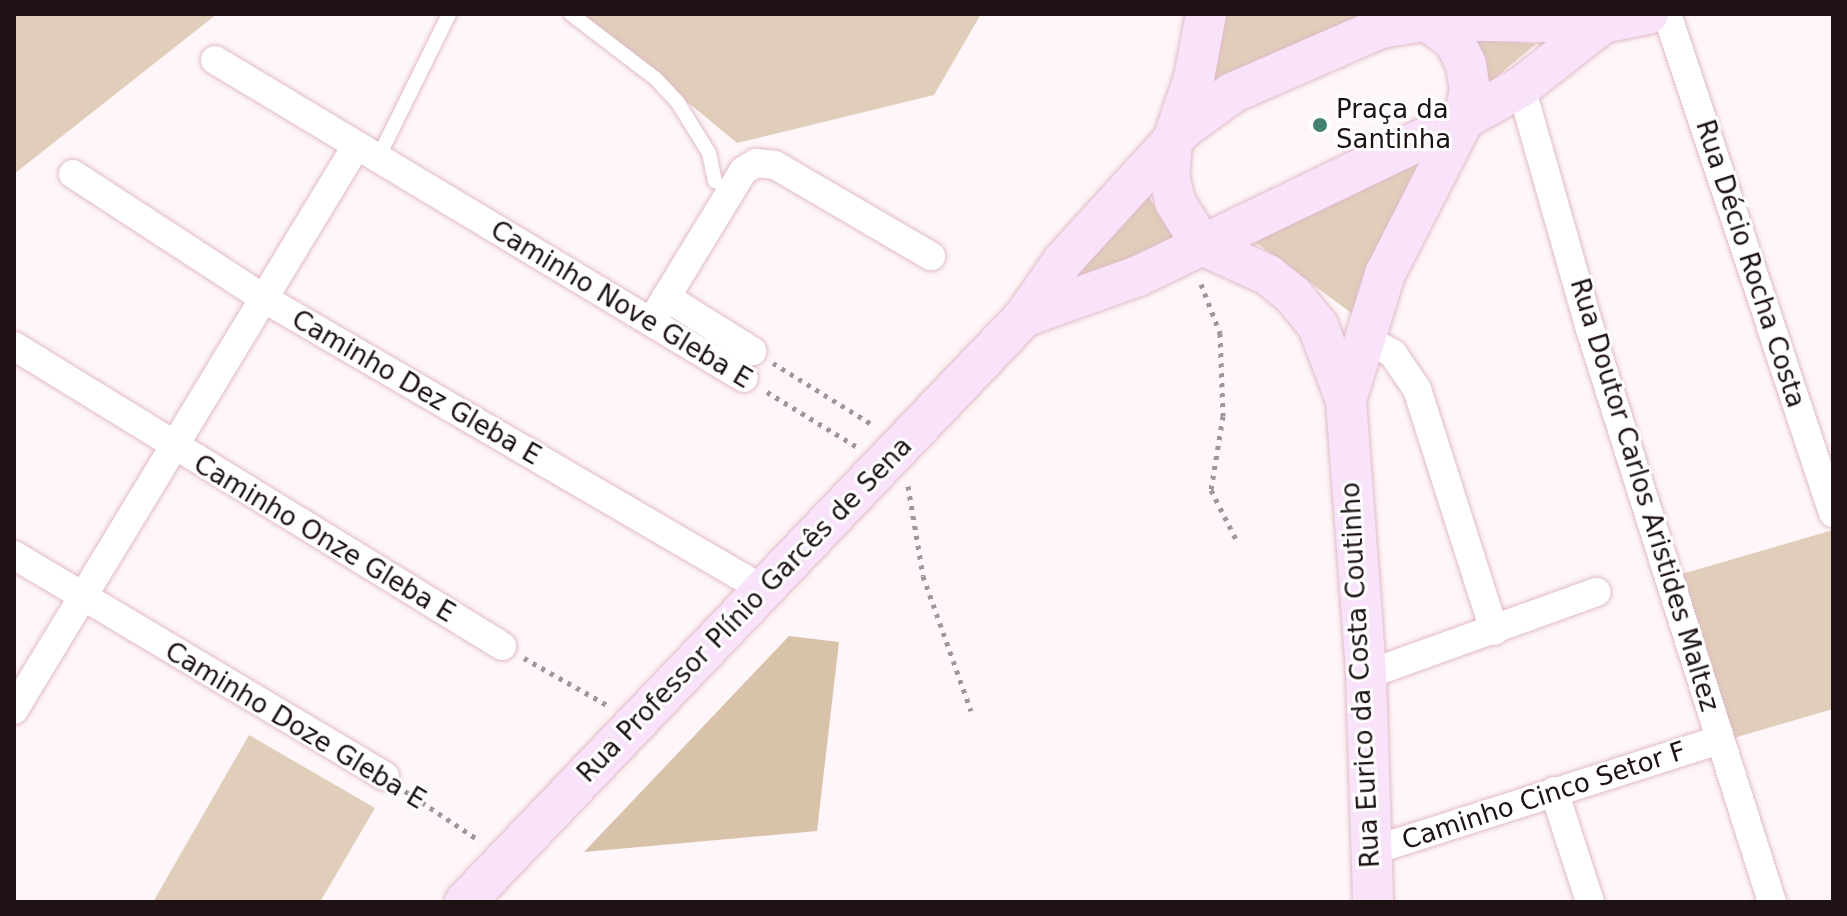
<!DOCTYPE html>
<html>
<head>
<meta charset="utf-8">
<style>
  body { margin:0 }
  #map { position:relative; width:1847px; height:916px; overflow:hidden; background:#fef6f8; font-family:"DejaVu Sans",sans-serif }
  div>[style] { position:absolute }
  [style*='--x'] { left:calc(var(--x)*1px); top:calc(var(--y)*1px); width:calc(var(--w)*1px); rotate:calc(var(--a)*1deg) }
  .green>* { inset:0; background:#e0ceba }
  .forest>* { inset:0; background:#d9c2aa }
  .path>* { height:5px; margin-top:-2.5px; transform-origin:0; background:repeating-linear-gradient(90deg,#a09698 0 4px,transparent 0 10px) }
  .roads { filter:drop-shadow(0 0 2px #e0bbc6) drop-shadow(0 0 2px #e0bbc6) }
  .lane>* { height:14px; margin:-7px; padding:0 7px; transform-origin:7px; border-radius:7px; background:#fff }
  .street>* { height:28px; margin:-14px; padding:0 14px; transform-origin:14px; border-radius:14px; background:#fff }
  .secondary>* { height:40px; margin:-20px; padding:0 20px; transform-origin:20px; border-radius:20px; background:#f9e3fb }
  .dots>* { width:22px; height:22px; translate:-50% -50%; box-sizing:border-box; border:4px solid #fff; border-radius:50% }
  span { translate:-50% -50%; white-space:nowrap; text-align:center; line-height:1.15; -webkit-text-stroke:6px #fff; paint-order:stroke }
  .poi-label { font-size:26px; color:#1e1215 }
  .left { translate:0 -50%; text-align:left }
  .street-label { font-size:26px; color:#1e1215 }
  .frame { position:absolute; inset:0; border:16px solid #1e1215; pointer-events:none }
</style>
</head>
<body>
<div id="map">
  <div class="green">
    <i style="clip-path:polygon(14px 14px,217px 14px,14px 174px)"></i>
    <i style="clip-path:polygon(581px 14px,981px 14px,934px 95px,737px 143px)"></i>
    <i style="clip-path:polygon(1215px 14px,1377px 14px,1212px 88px)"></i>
    <i style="clip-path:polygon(1473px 38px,1536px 44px,1483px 88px)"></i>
    <i style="clip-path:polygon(1421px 155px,1354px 315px,1247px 236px)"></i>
    <i style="clip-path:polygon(1147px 195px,1177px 236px,1056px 295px)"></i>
    <i style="clip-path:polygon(1833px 530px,1833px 709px,1723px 741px,1675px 576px)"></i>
    <i style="clip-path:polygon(249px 735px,375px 808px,320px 902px,153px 902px)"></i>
  </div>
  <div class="forest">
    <i style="clip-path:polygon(789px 636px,839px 642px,817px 831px,584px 852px)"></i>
  </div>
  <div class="path">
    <i style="--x:1201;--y:284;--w:53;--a:68.8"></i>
    <i style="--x:1220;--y:333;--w:83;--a:87.9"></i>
    <i style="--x:1223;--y:416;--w:75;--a:99.2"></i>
    <i style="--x:1211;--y:490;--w:59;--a:63"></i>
    <i style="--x:773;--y:363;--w:118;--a:31.8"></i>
    <i style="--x:767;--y:392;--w:105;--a:31.4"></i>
    <i style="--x:908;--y:486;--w:91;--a:80.5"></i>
    <i style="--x:923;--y:576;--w:143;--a:70.4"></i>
    <i style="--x:524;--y:658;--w:98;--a:29.5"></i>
    <i style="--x:405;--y:791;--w:90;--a:33.7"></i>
  </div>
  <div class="roads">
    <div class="lane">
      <i style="--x:571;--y:14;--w:107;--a:37.4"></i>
      <i style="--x:656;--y:79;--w:33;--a:47"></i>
      <i style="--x:678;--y:103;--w:59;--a:58.2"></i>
      <i style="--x:709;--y:153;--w:29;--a:78"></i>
      <i style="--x:377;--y:160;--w:163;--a:-63.7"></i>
    </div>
    <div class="street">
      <i style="--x:1667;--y:14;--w:526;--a:71.6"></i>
      <i style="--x:215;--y:60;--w:617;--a:31.01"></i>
      <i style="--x:1521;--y:87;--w:252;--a:74.1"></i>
      <i style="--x:1590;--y:329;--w:601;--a:72.38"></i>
      <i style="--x:73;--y:174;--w:227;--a:33.1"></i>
      <i style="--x:263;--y:298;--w:582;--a:30.22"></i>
      <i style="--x:666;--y:297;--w:102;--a:32.1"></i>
      <i style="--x:651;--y:322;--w:177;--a:-58.6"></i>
      <i style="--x:743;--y:171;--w:15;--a:-32"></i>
      <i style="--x:756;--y:163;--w:19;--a:6"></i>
      <i style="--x:775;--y:165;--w:181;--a:30.3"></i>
      <i style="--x:1364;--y:337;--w:34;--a:30"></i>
      <i style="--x:1393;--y:354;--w:42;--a:55.6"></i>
      <i style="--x:1417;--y:389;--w:254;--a:72.3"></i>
      <i style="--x:14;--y:346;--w:573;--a:31.58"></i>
      <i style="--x:14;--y:555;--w:432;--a:30.8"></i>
      <i style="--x:1366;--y:675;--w:245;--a:-19.8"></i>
      <i style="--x:14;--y:710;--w:657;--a:-58.75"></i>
      <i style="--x:1554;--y:791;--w:117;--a:72"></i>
      <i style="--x:1368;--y:852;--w:369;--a:-17.7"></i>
    </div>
    <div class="secondary">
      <i style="--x:1206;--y:14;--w:65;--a:100.6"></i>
      <i style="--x:1194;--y:78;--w:69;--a:108.7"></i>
      <i style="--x:1172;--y:143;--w:32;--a:95"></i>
      <i style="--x:1169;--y:175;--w:28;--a:77"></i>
      <i style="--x:1175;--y:202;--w:51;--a:57.9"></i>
      <i style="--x:1202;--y:245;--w:72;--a:24.4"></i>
      <i style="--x:1268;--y:275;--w:32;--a:39"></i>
      <i style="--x:1293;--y:295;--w:40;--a:51"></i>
      <i style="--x:1318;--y:326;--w:79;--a:69.3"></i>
      <i style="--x:1346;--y:400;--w:276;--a:85.8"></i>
      <i style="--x:1366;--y:675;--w:227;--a:88.2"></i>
      <i style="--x:1024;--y:317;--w:121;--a:-19.8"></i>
      <i style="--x:1138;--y:276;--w:362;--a:-25.7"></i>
      <i style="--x:1464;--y:119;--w:65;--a:-29.3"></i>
      <i style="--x:1521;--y:87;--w:104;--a:-38"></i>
      <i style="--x:1346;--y:400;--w:132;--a:-72.8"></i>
      <i style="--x:1385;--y:274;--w:174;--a:-63"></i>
      <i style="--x:1464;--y:119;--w:30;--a:-78"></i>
      <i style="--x:1470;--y:90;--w:26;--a:-99"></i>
      <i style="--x:1466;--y:64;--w:27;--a:-117"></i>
      <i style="--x:1454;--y:40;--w:44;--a:-145.2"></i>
      <i style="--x:465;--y:902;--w:809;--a:-46.3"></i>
      <i style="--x:1024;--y:317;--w:68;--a:-55.1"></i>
      <i style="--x:1063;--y:261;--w:180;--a:-47.7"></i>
      <i style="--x:1184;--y:128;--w:59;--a:-36.1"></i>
      <i style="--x:1232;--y:93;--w:163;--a:-23.6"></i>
      <i style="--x:1381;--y:28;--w:48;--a:-9.7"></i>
      <i style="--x:1428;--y:20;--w:175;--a:1"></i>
      <i style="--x:1603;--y:23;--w:46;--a:-11.3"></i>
    </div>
  </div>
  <div class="dots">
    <i style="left:1320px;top:125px;background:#438271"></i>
  </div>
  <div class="poi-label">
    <span class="left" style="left:1336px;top:125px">Praça da<br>Santinha</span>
  </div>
  <div class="street-label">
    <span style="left:1750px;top:264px;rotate:72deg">Rua Décio Rocha Costa</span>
    <span style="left:621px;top:305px;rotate:31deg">Caminho Nove Gleba E</span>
    <span style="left:416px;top:388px;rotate:30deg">Caminho Dez Gleba E</span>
    <span style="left:1644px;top:495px;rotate:73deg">Rua Doutor Carlos Aristides Maltez</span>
    <span style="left:324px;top:539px;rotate:31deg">Caminho Onze Gleba E</span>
    <span style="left:745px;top:610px;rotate:-46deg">Rua Professor Plínio Garcês de Sena</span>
    <span style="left:1361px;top:675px;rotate:-93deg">Rua Eurico da Costa Coutinho</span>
    <span style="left:295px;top:726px;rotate:31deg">Caminho Doze Gleba E</span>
    <span style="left:1544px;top:796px;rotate:-18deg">Caminho Cinco Setor F</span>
  </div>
  <div class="frame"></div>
</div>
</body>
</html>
